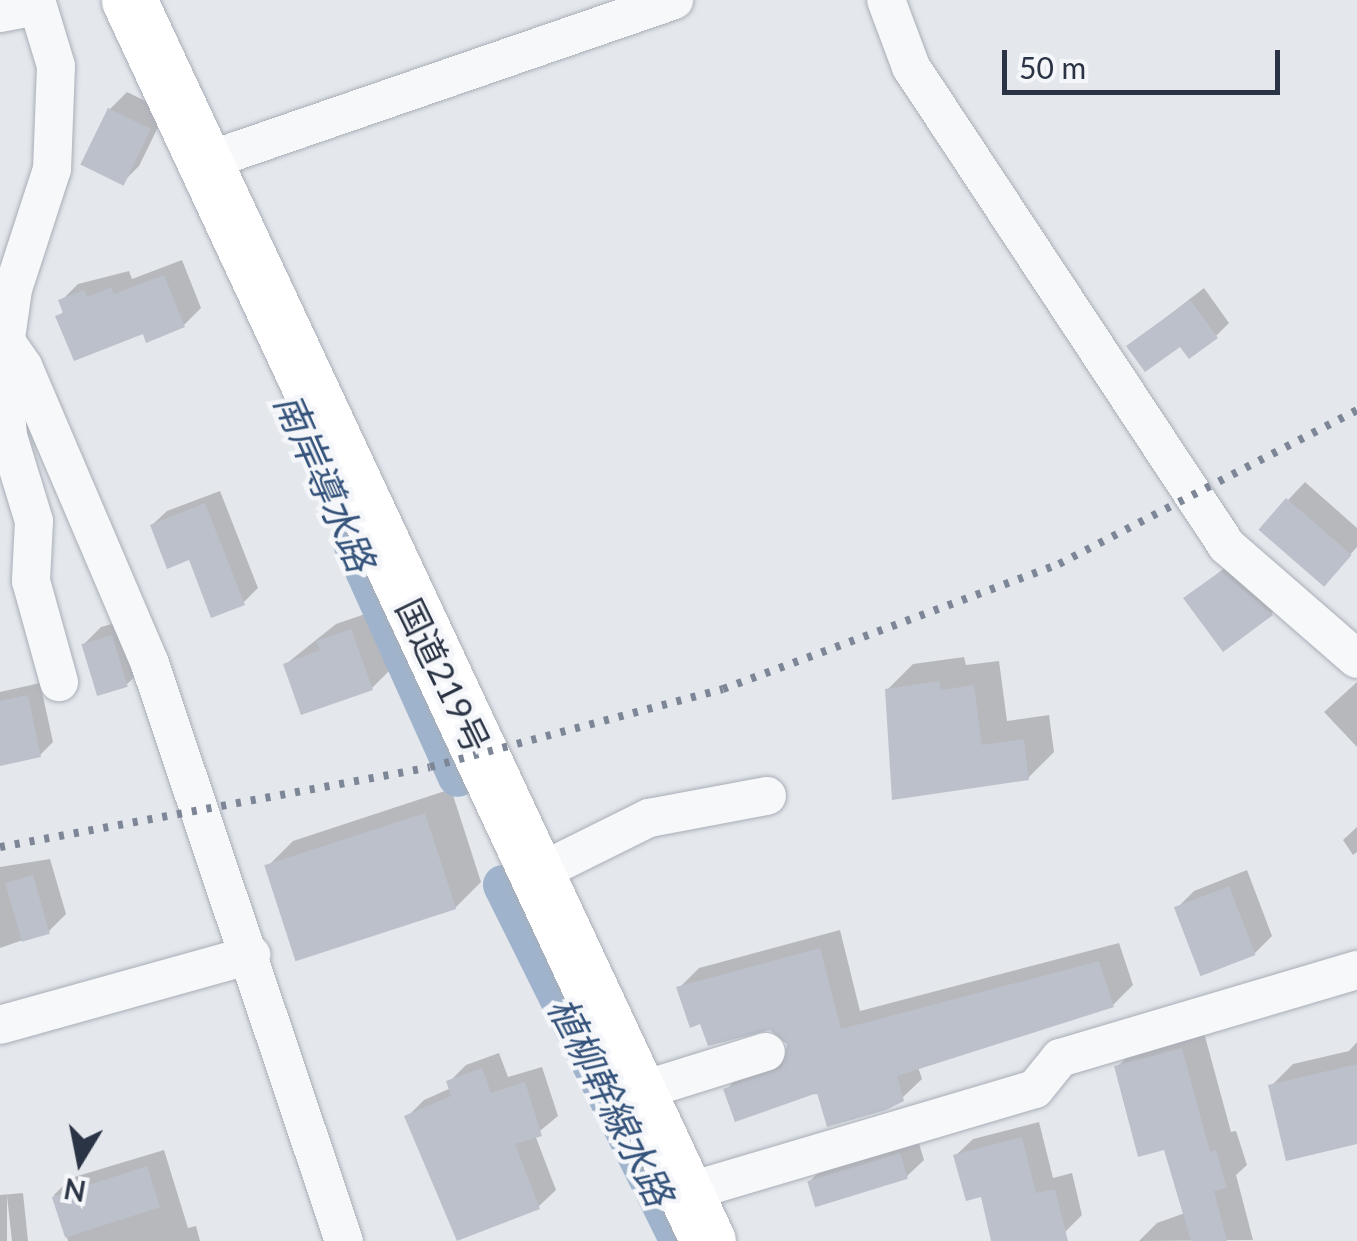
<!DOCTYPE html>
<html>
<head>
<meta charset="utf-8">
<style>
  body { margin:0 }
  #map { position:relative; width:1357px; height:1241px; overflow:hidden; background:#e4e7ec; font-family:Lato,"Noto Sans JP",sans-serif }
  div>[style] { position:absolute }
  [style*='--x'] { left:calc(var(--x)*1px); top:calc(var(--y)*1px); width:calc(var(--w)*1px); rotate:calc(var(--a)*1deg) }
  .shadow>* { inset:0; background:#0003 }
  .canal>* { height:40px; margin:-20px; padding:0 20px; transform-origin:20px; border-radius:20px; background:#9fb4cc }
  .building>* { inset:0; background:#bbc0ca; transform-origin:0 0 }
  .roads { filter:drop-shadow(0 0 2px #a9aeb7) drop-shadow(0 0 2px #a9aeb7) }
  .minor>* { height:38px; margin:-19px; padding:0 19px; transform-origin:19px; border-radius:19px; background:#f7f8fa }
  .highway>* { height:55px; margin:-27.5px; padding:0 27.5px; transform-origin:27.5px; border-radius:27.5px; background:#fff }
  .rail>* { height:8px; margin-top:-4px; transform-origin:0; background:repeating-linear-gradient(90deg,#7d8696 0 5px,transparent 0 15px) }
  span { translate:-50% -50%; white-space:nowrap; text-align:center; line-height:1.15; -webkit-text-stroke:9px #f4f6f9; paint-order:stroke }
  .street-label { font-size:35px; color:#2b3445 }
  .water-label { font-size:38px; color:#34527a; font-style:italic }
  .north { position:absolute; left:30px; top:1111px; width:100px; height:100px; -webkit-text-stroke:8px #f4f6f9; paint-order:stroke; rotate:190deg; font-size:28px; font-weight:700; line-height:40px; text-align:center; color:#2b3445 }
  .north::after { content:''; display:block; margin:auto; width:35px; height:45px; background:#2b3445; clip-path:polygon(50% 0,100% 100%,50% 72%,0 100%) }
  .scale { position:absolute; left:1002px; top:50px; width:278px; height:45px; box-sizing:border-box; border:5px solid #2b3445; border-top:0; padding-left:12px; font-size:30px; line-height:35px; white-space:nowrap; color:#2b3445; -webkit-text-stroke:8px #f4f6f9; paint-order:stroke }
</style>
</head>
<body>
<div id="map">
  <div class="shadow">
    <i style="clip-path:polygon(127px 92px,166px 111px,139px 166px,122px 183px,110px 109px)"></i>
    <i style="clip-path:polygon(182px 260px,201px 308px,184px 325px,144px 331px,58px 317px,65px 310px,61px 301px,78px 284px,129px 271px,132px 279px)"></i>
    <i style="clip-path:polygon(1204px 288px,1229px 323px,1216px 336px,1129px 346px)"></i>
    <i style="clip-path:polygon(1305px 482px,1357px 528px,1357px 547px,1340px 566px,1261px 529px)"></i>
    <i style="clip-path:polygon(220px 491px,258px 588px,244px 602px,152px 525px,167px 511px)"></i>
    <i style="clip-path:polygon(1240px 555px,1288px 597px,1271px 614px,1187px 599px)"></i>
    <i style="clip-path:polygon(368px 613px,389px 671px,372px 688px,286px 664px,336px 624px)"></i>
    <i style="clip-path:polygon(129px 619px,144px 668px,126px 685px,84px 644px,101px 627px)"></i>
    <i style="clip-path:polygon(964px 657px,966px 665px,999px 661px,1007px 721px,1049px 715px,1054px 752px,1028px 778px,887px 690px,913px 664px)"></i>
    <i style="clip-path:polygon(1357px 682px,1357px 747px,1324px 712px)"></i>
    <i style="clip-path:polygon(40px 683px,53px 742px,40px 755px,0 763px,0 692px)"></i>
    <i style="clip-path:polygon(451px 789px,481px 882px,456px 907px,267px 867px,293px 841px)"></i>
    <i style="clip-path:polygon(1357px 827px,1357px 852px,1353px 855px,1343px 840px)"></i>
    <i style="clip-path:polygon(50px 859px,66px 914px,49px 931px,0 948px,0 867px)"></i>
    <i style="clip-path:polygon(1247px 870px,1272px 936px,1255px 953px,1177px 908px,1194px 891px)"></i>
    <i style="clip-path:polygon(840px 930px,860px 1011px,1119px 943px,1133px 985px,1113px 1005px,918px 1067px,922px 1079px,902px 1098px,726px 1090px,745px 1070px,787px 1055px,790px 1044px,771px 1027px,702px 1021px,679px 988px,699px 968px)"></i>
    <i style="clip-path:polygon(1203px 1029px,1231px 1132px,1236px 1131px,1247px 1165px,1236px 1175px,1253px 1240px,1139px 1241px,1157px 1223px,1185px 1213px,1166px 1147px,1117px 1067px,1138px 1046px)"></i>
    <i style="clip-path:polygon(1357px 1042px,1357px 1141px,1271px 1086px,1293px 1064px,1349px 1051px)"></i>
    <i style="clip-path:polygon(499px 1053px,508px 1077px,542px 1067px,558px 1116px,535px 1135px,556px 1190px,538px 1207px,407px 1117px,424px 1100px,451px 1088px,449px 1082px,466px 1065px)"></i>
    <i style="clip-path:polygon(1039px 1122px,1053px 1178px,1072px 1173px,1082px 1215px,1065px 1232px,994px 1241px,983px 1194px,955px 1156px,973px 1139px)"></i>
    <i style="clip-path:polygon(917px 1137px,924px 1160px,906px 1177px,810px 1181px,827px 1164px)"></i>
    <i style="clip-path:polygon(164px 1150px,188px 1228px,196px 1226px,200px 1241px,68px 1241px,54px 1195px,71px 1178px)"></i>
    <i style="clip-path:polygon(23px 1193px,28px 1241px,12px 1241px,7px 1196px,7px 1241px,0 1241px,0 1195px)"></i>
  </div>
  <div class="canal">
    <i style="--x:354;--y:546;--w:253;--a:65.8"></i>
    <i style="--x:503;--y:885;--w:391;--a:63.6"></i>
  </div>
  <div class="building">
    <i style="left:108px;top:108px;width:48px;height:63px;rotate:26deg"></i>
    <i style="clip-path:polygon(164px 275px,185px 327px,146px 343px,143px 334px,74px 361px,55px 316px,63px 313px,58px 300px,84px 290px,87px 297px,111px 287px,114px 294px)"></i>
    <i style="clip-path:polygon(1190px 300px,1218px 338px,1189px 359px,1180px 347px,1145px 372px,1126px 346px)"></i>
    <i style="left:1286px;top:498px;width:87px;height:42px;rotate:41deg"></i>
    <i style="clip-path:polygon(205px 503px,245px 605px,211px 618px,189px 560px,167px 569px,150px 525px)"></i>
    <i style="clip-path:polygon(1221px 571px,1273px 615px,1223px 652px,1183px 598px)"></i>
    <i style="clip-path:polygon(351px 629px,373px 690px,301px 715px,283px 664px,320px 650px,316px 641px)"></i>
    <i style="left:112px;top:635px;width:54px;height:32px;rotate:73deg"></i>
    <i style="clip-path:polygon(939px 681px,941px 690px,974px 685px,982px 745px,1024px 739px,1029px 780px,892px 800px,885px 689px)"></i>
    <i style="clip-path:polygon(28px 695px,41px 757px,0 766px,0 701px)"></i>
    <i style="left:425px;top:813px;width:101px;height:169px;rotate:72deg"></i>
    <i style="left:33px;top:875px;width:61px;height:29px;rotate:74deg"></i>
    <i style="left:1229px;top:886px;width:74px;height:59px;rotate:69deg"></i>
    <i style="clip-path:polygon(820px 948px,841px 1029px,1099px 961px,1114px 1007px,897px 1076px,904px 1101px,886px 1110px,827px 1127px,817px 1093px,735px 1122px,723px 1089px,782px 1068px,787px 1044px,770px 1030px,708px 1046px,700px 1024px,690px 1028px,676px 987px)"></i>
    <i style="clip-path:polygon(1182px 1048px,1210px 1152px,1216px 1150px,1227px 1188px,1214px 1191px,1227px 1241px,1191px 1241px,1164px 1150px,1138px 1157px,1114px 1066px)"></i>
    <i style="clip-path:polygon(1357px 1064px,1357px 1144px,1286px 1161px,1268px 1085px)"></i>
    <i style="clip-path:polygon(482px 1068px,491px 1093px,525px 1082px,542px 1136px,515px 1144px,540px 1209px,457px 1241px,404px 1116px,451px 1096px,446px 1081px)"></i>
    <i style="clip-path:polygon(1022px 1137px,1036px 1193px,1055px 1189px,1068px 1241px,991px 1241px,981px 1197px,966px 1201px,953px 1155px)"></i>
    <i style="left:900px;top:1153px;width:27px;height:97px;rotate:73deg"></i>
    <i style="left:147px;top:1166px;width:43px;height:100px;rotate:72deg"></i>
  </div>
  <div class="roads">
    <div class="minor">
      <i style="--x:36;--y:0;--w:69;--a:73.1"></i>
      <i style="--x:56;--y:66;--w:103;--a:92.2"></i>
      <i style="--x:52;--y:169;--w:126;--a:108"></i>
      <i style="--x:13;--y:289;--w:78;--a:98.1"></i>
      <i style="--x:2;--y:366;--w:70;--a:85.1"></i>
      <i style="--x:8;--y:436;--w:89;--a:73"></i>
      <i style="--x:34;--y:521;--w:60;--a:92.9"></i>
      <i style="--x:31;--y:581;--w:105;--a:74.5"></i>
      <i style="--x:886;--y:0;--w:72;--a:69.5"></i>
      <i style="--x:911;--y:67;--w:574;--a:56.59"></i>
      <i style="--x:1227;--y:546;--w:172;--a:41"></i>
      <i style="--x:0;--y:13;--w:38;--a:-11"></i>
      <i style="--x:207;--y:161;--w:494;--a:-19"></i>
      <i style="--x:2;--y:336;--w:37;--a:55"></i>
      <i style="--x:23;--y:366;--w:324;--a:66.9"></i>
      <i style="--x:150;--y:664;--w:609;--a:71.42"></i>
      <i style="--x:540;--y:872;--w:122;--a:-26.4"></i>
      <i style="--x:649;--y:818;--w:120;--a:-10.6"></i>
      <i style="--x:0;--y:1025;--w:261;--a:-15.6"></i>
      <i style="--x:634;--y:1093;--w:138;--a:-17.3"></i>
      <i style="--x:684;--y:1193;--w:366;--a:-16.5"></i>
      <i style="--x:1035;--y:1089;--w:40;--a:-51"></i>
      <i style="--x:1060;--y:1058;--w:310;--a:-16.5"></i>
    </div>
    <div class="highway">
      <i style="--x:129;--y:0;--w:1369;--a:64.99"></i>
    </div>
  </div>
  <div class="rail">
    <i style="--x:0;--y:847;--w:437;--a:-10.5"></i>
    <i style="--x:430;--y:767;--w:303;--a:-14.9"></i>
    <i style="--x:723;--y:689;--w:358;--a:-20.4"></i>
    <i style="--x:1059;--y:564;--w:335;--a:-27.3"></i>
  </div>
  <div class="street-label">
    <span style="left:444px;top:675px;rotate:64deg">国道219号</span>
  </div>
  <div class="water-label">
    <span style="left:325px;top:482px;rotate:66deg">南岸導水路</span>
    <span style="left:611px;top:1101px;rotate:63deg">植柳幹線水路</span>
  </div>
  <div class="north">N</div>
  <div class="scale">50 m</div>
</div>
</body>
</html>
